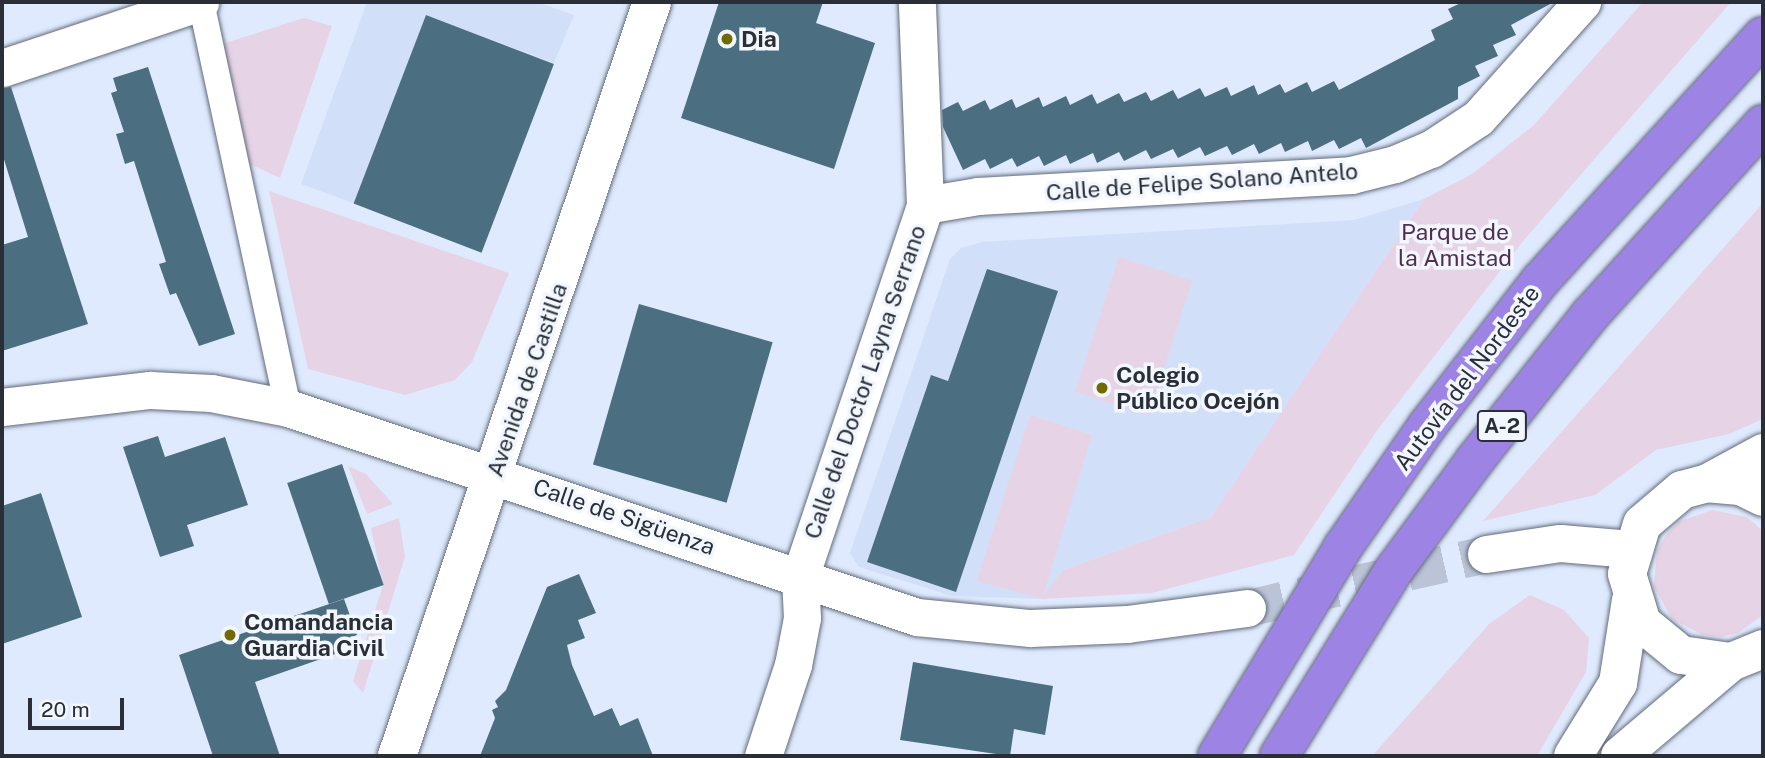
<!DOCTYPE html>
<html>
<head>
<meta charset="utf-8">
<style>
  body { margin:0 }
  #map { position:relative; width:1765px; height:758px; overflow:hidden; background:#dfeafe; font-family:"Public Sans",sans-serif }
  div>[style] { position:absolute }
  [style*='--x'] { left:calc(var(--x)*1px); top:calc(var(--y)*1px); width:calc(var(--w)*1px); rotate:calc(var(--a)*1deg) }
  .built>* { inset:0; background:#d1dff9 }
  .green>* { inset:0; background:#e6d4e6; transform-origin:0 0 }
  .building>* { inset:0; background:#4b6f81; transform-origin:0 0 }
  .minor-tunnel>* { height:37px; margin-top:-18.5px; transform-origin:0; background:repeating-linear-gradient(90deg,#bbc4d6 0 37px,transparent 0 55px) }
  .roads { filter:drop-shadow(0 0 2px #626b7c) drop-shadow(0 0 2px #626b7c) }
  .pedestrian>* { height:26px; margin:-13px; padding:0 13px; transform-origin:13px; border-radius:13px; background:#fff }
  .minor>* { height:37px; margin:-18.5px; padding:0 18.5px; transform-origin:18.5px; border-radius:18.5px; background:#fff }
  .tertiary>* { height:38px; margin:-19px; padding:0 19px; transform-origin:19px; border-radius:19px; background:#fff }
  .motorway>* { height:38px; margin:-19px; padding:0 19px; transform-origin:19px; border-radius:19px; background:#9c83e4 }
  .dots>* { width:19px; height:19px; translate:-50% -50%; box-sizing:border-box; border:4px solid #f2f7ff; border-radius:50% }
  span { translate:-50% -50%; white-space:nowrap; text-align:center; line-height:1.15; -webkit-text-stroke:7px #f2f7ff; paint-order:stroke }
  .shield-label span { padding:2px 5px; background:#f2f7ff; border:2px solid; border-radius:5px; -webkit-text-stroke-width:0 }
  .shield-label { font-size:21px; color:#2a2e36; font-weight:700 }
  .poi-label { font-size:23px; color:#2a2e36; font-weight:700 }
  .left { translate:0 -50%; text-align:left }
  .street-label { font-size:23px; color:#2a2e36 }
  .park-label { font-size:23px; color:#532d54 }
  .frame { position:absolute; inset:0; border:4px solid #2a2e36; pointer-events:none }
  .scale { position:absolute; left:28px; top:698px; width:96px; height:32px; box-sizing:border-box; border:4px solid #2a2e36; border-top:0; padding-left:9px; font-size:21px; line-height:24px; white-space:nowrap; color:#2a2e36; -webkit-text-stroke:5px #f2f7ff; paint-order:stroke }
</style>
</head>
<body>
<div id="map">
  <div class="built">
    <i style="clip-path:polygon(367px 2px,537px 2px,574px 15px,554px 63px,426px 15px,356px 204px,301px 184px)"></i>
    <i style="clip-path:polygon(1424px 199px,1211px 517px,1063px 570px,1042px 599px,952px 596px,859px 567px,850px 553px,950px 259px,961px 248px,982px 242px,1354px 220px)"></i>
  </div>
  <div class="green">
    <i style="clip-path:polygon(1643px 2px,1731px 2px,1524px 240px,1378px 429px,1294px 555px,1152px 593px,1042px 599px,977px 581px,1030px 415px,1092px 435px,1043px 596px,1063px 570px,1211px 517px,1424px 199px,1472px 174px,1534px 125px)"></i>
    <i style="clip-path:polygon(304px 18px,332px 26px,280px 178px,248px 163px,222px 44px)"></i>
    <i style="clip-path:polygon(269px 191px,509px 273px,472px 362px,455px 380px,405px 395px,308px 369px)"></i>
    <i style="clip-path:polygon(1763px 203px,1763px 419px,1729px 434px,1656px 450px,1595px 495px,1483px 521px)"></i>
    <i style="left:1119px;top:257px;width:77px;height:142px;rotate:18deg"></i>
    <i style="clip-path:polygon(348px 466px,366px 474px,393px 504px,367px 514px)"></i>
    <i style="clip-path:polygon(1712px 510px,1747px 517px,1763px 531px,1763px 615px,1738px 633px,1721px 637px,1703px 635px,1672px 619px,1654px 587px,1657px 551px,1666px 535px,1678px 522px)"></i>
    <i style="clip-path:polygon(399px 518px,405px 557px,363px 693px,353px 681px,383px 585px,371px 528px)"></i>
    <i style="clip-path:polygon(1530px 595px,1564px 610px,1589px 638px,1586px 672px,1537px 756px,1372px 756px,1489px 624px)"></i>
  </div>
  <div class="building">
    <i style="clip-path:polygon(719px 2px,823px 2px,816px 23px,875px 43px,834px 169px,681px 118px)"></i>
    <i style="clip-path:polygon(1463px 2px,1554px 2px,1511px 25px,1516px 35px,1493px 45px,1498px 56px,1475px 66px,1480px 76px,1458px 87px,1458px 99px,1366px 148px,1361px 138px,1339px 149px,1334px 140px,1312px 151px,1308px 141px,1285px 152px,1281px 143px,1259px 154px,1254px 144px,1232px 155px,1227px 146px,1205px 156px,1200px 147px,1178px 158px,1173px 149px,1151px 159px,1146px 150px,1124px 161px,1119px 152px,1097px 163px,1093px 153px,1070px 164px,1066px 155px,1044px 166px,1039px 156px,1017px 167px,1012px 158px,990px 169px,985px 159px,963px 170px,943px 127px,942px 110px,958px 102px,963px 111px,985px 100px,990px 110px,1012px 99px,1016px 108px,1039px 97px,1043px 107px,1066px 96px,1070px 105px,1092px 94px,1097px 104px,1119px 93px,1124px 102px,1146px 92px,1151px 101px,1173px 90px,1178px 99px,1200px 88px,1205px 97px,1227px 87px,1231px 96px,1254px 85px,1258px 95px,1280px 84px,1285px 93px,1307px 82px,1312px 92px,1334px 81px,1339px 90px,1435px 40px,1431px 30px,1453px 19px,1448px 9px)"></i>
    <i style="left:426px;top:15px;width:137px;height:202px;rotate:21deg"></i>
    <i style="clip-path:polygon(148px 67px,235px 334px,199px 346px,176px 293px,170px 295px,159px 264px,166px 262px,146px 199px,134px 161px,125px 164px,116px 134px,124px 132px,111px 93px,117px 91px,113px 78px)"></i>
    <i style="clip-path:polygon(11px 87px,88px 324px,2px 351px,2px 245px,28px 237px,2px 153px,2px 88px)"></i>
    <i style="clip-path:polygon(987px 269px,1058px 291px,956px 592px,867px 562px,931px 375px,948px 381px)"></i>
    <i style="left:639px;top:304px;width:139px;height:167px;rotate:16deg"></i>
    <i style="clip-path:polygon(158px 436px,165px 457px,225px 437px,248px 505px,187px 525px,194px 546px,160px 557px,123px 447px)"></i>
    <i style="left:342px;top:464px;width:128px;height:58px;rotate:71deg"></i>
    <i style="clip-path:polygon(41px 493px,82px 617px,2px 644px,2px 506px)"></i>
    <i style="clip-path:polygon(579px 574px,596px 613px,578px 620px,585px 638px,567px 645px,572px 665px,594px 716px,612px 708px,620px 726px,638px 718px,653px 756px,480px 756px,495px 718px,492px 710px,498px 707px,495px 701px,506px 690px,547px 587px)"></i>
    <i style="clip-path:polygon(344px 599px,357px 635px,335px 643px,338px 653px,255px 682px,280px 756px,213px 756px,179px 655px)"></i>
    <i style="clip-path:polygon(913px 662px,1053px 686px,1045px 735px,1014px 729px,1010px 756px,900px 740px)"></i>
  </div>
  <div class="minor-tunnel">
    <i style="--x:1247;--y:608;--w:245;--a:-12.7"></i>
  </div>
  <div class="roads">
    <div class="pedestrian">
      <i style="--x:201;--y:2;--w:415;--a:77.9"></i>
    </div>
    <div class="minor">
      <i style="--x:2;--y:68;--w:209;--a:-18.4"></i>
      <i style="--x:925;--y:205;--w:54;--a:-9.6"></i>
      <i style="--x:978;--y:196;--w:374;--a:-3.2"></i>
      <i style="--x:1351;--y:175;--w:45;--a:-14"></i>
      <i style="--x:1395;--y:164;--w:39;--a:-23"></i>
      <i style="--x:1431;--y:149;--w:56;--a:-33.4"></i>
      <i style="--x:1478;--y:118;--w:156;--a:-48.1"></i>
      <i style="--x:2;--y:407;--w:149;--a:-6.6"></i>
      <i style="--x:150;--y:390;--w:61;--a:2.8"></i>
      <i style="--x:211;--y:393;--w:78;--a:11"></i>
      <i style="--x:288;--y:408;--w:663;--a:18.38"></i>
      <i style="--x:917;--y:617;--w:114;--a:5.6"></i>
      <i style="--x:1030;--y:628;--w:97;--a:-2.4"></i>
      <i style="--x:1127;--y:624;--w:121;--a:-7.6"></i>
      <i style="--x:1486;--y:554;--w:75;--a:-8.5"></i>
      <i style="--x:1560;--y:543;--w:71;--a:4.8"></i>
      <i style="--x:763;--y:756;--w:96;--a:-71.8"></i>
      <i style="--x:793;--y:665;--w:48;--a:-79.2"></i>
      <i style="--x:802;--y:618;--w:41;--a:-92.8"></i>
      <i style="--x:800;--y:577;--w:392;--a:-71.4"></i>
      <i style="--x:925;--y:205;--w:203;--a:-92.3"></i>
    </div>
    <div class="tertiary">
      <i style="--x:1708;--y:483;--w:63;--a:-28.6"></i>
      <i style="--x:1763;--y:497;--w:25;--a:-154"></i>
      <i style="--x:1740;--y:486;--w:32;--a:-175"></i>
      <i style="--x:1708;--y:483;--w:27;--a:165"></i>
      <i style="--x:1682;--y:490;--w:52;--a:139.6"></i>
      <i style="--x:1642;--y:524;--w:52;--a:106.7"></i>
      <i style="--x:1627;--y:574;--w:51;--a:73"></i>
      <i style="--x:1642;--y:623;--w:50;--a:39.4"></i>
      <i style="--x:1681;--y:655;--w:50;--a:8"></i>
      <i style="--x:1731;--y:662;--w:35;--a:-22"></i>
      <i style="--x:397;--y:756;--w:796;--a:-71.31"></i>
      <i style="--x:1573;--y:756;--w:86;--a:-58.3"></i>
      <i style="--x:1618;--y:683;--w:84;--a:-81.1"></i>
      <i style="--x:1620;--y:756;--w:145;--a:-40.3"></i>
    </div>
    <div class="motorway">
      <i style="--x:1217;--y:756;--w:244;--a:-58.9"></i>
      <i style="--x:1343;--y:547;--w:147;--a:-55.2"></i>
      <i style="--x:1427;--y:426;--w:184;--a:-52.1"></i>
      <i style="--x:1540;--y:281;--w:331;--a:-47.7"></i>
      <i style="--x:1279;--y:756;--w:219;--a:-58.3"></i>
      <i style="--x:1394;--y:570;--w:137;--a:-53.6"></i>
      <i style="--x:1475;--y:460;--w:185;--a:-51.6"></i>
      <i style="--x:1590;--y:315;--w:258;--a:-47.8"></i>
    </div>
  </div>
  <div class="dots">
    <i style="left:727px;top:39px;background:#726901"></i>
    <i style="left:1102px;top:388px;background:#726901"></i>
    <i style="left:230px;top:635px;background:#726901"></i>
  </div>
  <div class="shield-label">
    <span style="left:1502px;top:426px">A-2</span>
  </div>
  <div class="poi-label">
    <span class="left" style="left:741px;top:39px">Dia</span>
    <span class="left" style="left:1116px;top:388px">Colegio<br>Público Ocejón</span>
    <span class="left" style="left:244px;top:635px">Comandancia<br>Guardia Civil</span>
  </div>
  <div class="street-label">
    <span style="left:1202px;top:182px;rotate:-4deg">Calle de Felipe Solano Antelo</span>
    <span style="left:1467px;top:378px;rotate:-53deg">Autovía del Nordeste</span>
    <span style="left:527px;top:380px;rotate:-71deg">Avenida de Castilla</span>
    <span style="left:865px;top:382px;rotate:-71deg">Calle del Doctor Layna Serrano</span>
    <span style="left:624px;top:517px;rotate:19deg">Calle de Sigüenza</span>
  </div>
  <div class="park-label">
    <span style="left:1455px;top:245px">Parque de<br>la Amistad</span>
  </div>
  <div class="frame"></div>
  <div class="scale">20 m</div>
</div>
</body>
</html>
